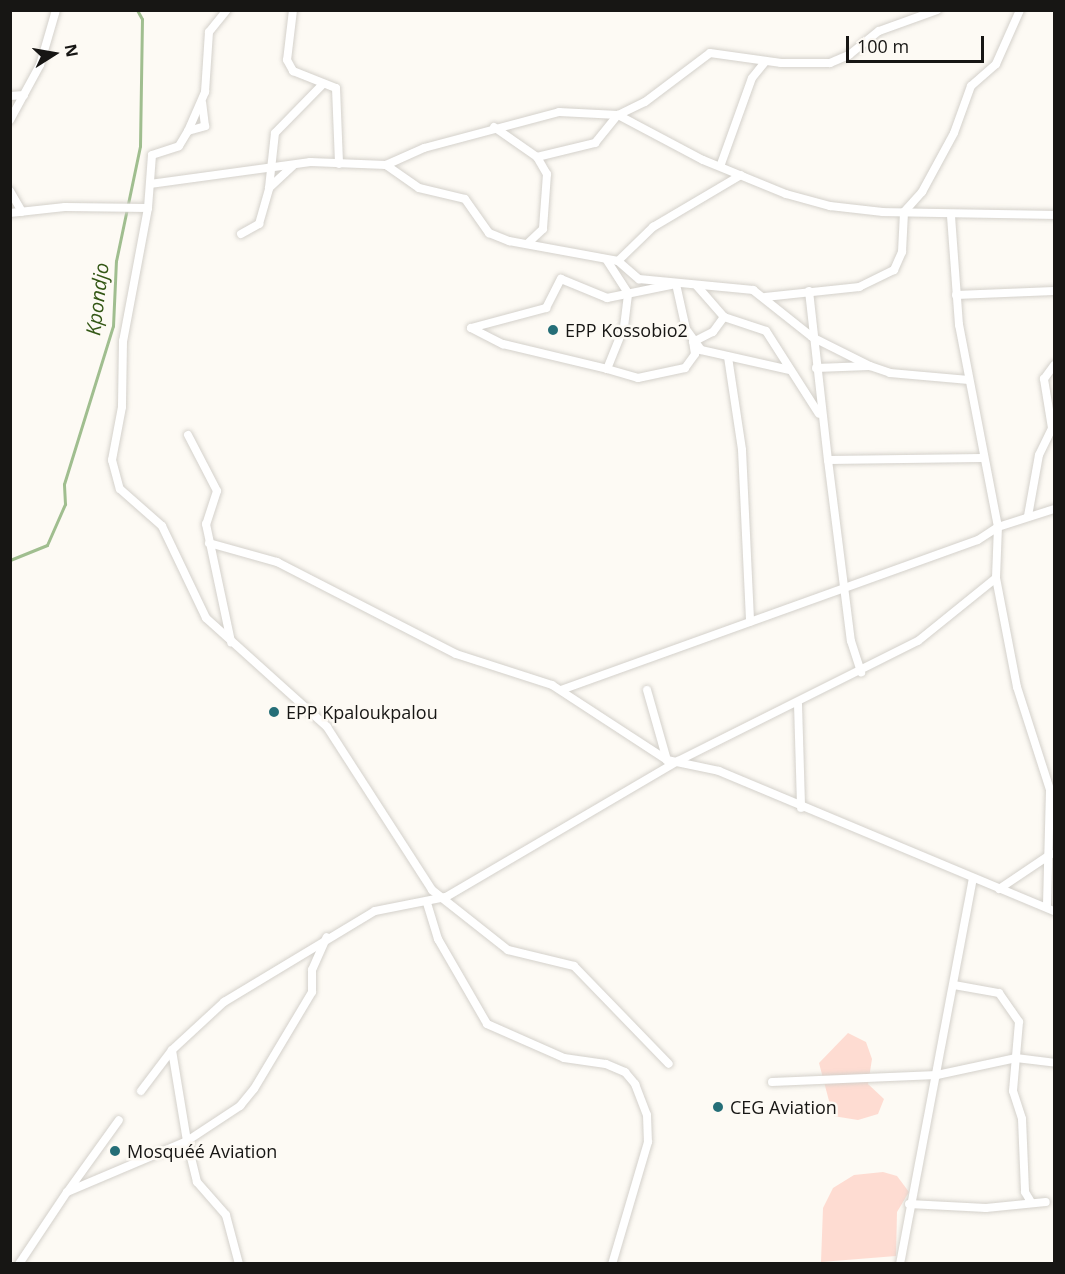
<!DOCTYPE html>
<html>
<head>
<meta charset="utf-8">
<style>
  body { margin:0 }
  #map { position:relative; width:1065px; height:1274px; overflow:hidden; background:#fdfaf4; font-family:"Open Sans",sans-serif }
  div>[style] { position:absolute }
  [style*='--x'] { left:calc(var(--x)*1px); top:calc(var(--y)*1px); width:calc(var(--w)*1px); rotate:calc(var(--a)*1deg) }
  .green>* { inset:0; background:#fedcd2 }
  .stream>* { height:3px; margin:-1.5px; padding:0 1.5px; transform-origin:1.5px; border-radius:1.5px; background:#a0be8f }
  .roads { filter:drop-shadow(0 0 2px #d4d1cb) drop-shadow(0 0 2px #d4d1cb) }
  .street>* { height:8px; margin:-4px; padding:0 4px; transform-origin:4px; border-radius:4px; background:#fff }
  .dots>* { width:16px; height:16px; translate:-50% -50%; box-sizing:border-box; border:3px solid #fdfaf4; border-radius:50% }
  span { translate:-50% -50%; white-space:nowrap; text-align:center; line-height:1.15; -webkit-text-stroke:5px #fdfaf4; paint-order:stroke }
  .poi-label { font-size:18px; color:#171614 }
  .left { translate:0 -50%; text-align:left }
  .water-label { font-size:20px; color:#335715; font-style:italic }
  .frame { position:absolute; inset:0; border:12px solid #171614; pointer-events:none }
  .north { position:absolute; left:24px; top:24px; width:60px; height:60px; -webkit-text-stroke:4px #fdfaf4; paint-order:stroke; rotate:79deg; font-size:16px; font-weight:700; line-height:24px; text-align:center; color:#171614 }
  .north::after { content:''; display:block; margin:auto; width:21px; height:27px; background:#171614; clip-path:polygon(50% 0,100% 100%,50% 72%,0 100%) }
  .scale { position:absolute; left:846px; top:36px; width:138px; height:27px; box-sizing:border-box; border:3px solid #171614; border-top:0; padding-left:8px; font-size:18px; line-height:21px; white-space:nowrap; color:#171614; -webkit-text-stroke:4px #fdfaf4; paint-order:stroke }
</style>
</head>
<body>
<div id="map">
  <div class="green">
    <i style="clip-path:polygon(848px 1033px,866px 1042px,872px 1059px,868px 1084px,884px 1099px,878px 1114px,858px 1120px,833px 1116px,819px 1063px)"></i>
    <i style="clip-path:polygon(883px 1172px,897px 1176px,909px 1192px,897px 1212px,896px 1256px,821px 1262px,823px 1208px,833px 1188px,854px 1175px)"></i>
  </div>
  <div class="stream">
    <i style="--x:10;--y:560;--w:40;--a:-22"></i>
    <i style="--x:47;--y:545;--w:45;--a:-66.3"></i>
    <i style="--x:65;--y:504;--w:20;--a:-93"></i>
    <i style="--x:64;--y:484;--w:165;--a:-72.8"></i>
    <i style="--x:113;--y:326;--w:65;--a:-87.4"></i>
    <i style="--x:116;--y:261;--w:117;--a:-78.2"></i>
    <i style="--x:140;--y:146;--w:127;--a:-89.1"></i>
    <i style="--x:142;--y:19;--w:10;--a:-119"></i>
  </div>
  <div class="roads">
    <div class="street">
      <i style="--x:293;--y:10;--w:50;--a:96.8"></i>
      <i style="--x:287;--y:60;--w:13;--a:61"></i>
      <i style="--x:293;--y:71;--w:46;--a:21.6"></i>
      <i style="--x:336;--y:88;--w:76;--a:87.7"></i>
      <i style="--x:10;--y:96;--w:14;--a:-4"></i>
      <i style="--x:10;--y:120;--w:63;--a:-61.4"></i>
      <i style="--x:40;--y:65;--w:57;--a:-73.8"></i>
      <i style="--x:494;--y:127;--w:52;--a:34.9"></i>
      <i style="--x:537;--y:157;--w:20;--a:60"></i>
      <i style="--x:547;--y:174;--w:55;--a:94.2"></i>
      <i style="--x:543;--y:229;--w:21;--a:137"></i>
      <i style="--x:188;--y:131;--w:18;--a:-16"></i>
      <i style="--x:205;--y:126;--w:23;--a:-97"></i>
      <i style="--x:537;--y:157;--w:60;--a:-13.6"></i>
      <i style="--x:595;--y:143;--w:36;--a:-51"></i>
      <i style="--x:618;--y:115;--w:30;--a:-26"></i>
      <i style="--x:645;--y:102;--w:81;--a:-37"></i>
      <i style="--x:710;--y:53;--w:72;--a:8"></i>
      <i style="--x:781;--y:63;--w:49;--a:0"></i>
      <i style="--x:830;--y:63;--w:21;--a:-23"></i>
      <i style="--x:849;--y:55;--w:38;--a:-39"></i>
      <i style="--x:879;--y:31;--w:62;--a:-19.9"></i>
      <i style="--x:721;--y:164;--w:91;--a:-70.2"></i>
      <i style="--x:752;--y:78;--w:21;--a:-51"></i>
      <i style="--x:386;--y:165;--w:40;--a:34.9"></i>
      <i style="--x:419;--y:188;--w:47;--a:13.4"></i>
      <i style="--x:465;--y:199;--w:42;--a:54.8"></i>
      <i style="--x:489;--y:233;--w:22;--a:22"></i>
      <i style="--x:509;--y:241;--w:111;--a:10.4"></i>
      <i style="--x:618;--y:261;--w:28;--a:41"></i>
      <i style="--x:639;--y:279;--w:115;--a:5.5"></i>
      <i style="--x:753;--y:290;--w:75;--a:38.5"></i>
      <i style="--x:812;--y:337;--w:65;--a:26.6"></i>
      <i style="--x:870;--y:366;--w:21;--a:19"></i>
      <i style="--x:890;--y:373;--w:79;--a:5.1"></i>
      <i style="--x:150;--y:184;--w:162;--a:-7.8"></i>
      <i style="--x:310;--y:162;--w:76;--a:2.3"></i>
      <i style="--x:386;--y:165;--w:42;--a:-24.1"></i>
      <i style="--x:424;--y:148;--w:140;--a:-14.9"></i>
      <i style="--x:559;--y:112;--w:59;--a:2.9"></i>
      <i style="--x:618;--y:115;--w:96;--a:27.9"></i>
      <i style="--x:703;--y:160;--w:90;--a:22.3"></i>
      <i style="--x:786;--y:194;--w:46;--a:15.3"></i>
      <i style="--x:830;--y:206;--w:53;--a:6.5"></i>
      <i style="--x:883;--y:212;--w:171;--a:1"></i>
      <i style="--x:269;--y:188;--w:55;--a:-83.8"></i>
      <i style="--x:275;--y:133;--w:67;--a:-45.6"></i>
      <i style="--x:10;--y:191;--w:24;--a:60"></i>
      <i style="--x:148;--y:208;--w:135;--a:100.6"></i>
      <i style="--x:123;--y:341;--w:66;--a:90.9"></i>
      <i style="--x:122;--y:407;--w:54;--a:100.7"></i>
      <i style="--x:112;--y:460;--w:30;--a:75"></i>
      <i style="--x:120;--y:489;--w:56;--a:41.4"></i>
      <i style="--x:162;--y:526;--w:102;--a:64.4"></i>
      <i style="--x:206;--y:618;--w:163;--a:42"></i>
      <i style="--x:327;--y:727;--w:194;--a:57.2"></i>
      <i style="--x:432;--y:890;--w:97;--a:38.3"></i>
      <i style="--x:508;--y:950;--w:68;--a:13.6"></i>
      <i style="--x:574;--y:966;--w:136;--a:45.9"></i>
      <i style="--x:10;--y:213;--w:55;--a:-6.2"></i>
      <i style="--x:65;--y:207;--w:83;--a:0.7"></i>
      <i style="--x:148;--y:208;--w:53;--a:-85.7"></i>
      <i style="--x:152;--y:155;--w:28;--a:-18"></i>
      <i style="--x:179;--y:146;--w:17;--a:-59"></i>
      <i style="--x:188;--y:131;--w:43;--a:-66.4"></i>
      <i style="--x:205;--y:92;--w:60;--a:-86.2"></i>
      <i style="--x:209;--y:32;--w:28;--a:-51"></i>
      <i style="--x:241;--y:234;--w:21;--a:-29"></i>
      <i style="--x:259;--y:224;--w:37;--a:-74"></i>
      <i style="--x:269;--y:188;--w:33;--a:-43"></i>
      <i style="--x:618;--y:261;--w:49;--a:-44.2"></i>
      <i style="--x:653;--y:227;--w:102;--a:-30.6"></i>
      <i style="--x:697;--y:286;--w:41;--a:48.9"></i>
      <i style="--x:724;--y:317;--w:44;--a:18.4"></i>
      <i style="--x:766;--y:331;--w:98;--a:57.4"></i>
      <i style="--x:809;--y:291;--w:170;--a:83.6"></i>
      <i style="--x:828;--y:460;--w:154;--a:-0.7"></i>
      <i style="--x:956;--y:295;--w:98;--a:-2.3"></i>
      <i style="--x:765;--y:297;--w:95;--a:-6.1"></i>
      <i style="--x:859;--y:287;--w:39;--a:-26"></i>
      <i style="--x:894;--y:270;--w:20;--a:-66"></i>
      <i style="--x:902;--y:252;--w:40;--a:-87.1"></i>
      <i style="--x:904;--y:212;--w:27;--a:-48"></i>
      <i style="--x:922;--y:192;--w:67;--a:-61.5"></i>
      <i style="--x:954;--y:133;--w:50;--a:-70.1"></i>
      <i style="--x:971;--y:86;--w:33;--a:-41"></i>
      <i style="--x:996;--y:64;--w:59;--a:-66"></i>
      <i style="--x:471;--y:328;--w:78;--a:-14.9"></i>
      <i style="--x:546;--y:308;--w:33;--a:-63"></i>
      <i style="--x:561;--y:279;--w:50;--a:22.4"></i>
      <i style="--x:607;--y:298;--w:70;--a:-11.5"></i>
      <i style="--x:676;--y:284;--w:46;--a:77.5"></i>
      <i style="--x:686;--y:329;--w:26;--a:54"></i>
      <i style="--x:701;--y:350;--w:91;--a:12.7"></i>
      <i style="--x:471;--y:328;--w:36;--a:27"></i>
      <i style="--x:503;--y:344;--w:107;--a:13.5"></i>
      <i style="--x:607;--y:369;--w:45;--a:-68"></i>
      <i style="--x:624;--y:327;--w:34;--a:-83"></i>
      <i style="--x:628;--y:293;--w:40;--a:-122.9"></i>
      <i style="--x:728;--y:357;--w:94;--a:81.4"></i>
      <i style="--x:742;--y:450;--w:172;--a:87.3"></i>
      <i style="--x:816;--y:368;--w:53;--a:-2.2"></i>
      <i style="--x:607;--y:369;--w:32;--a:16"></i>
      <i style="--x:638;--y:378;--w:48;--a:-12"></i>
      <i style="--x:685;--y:368;--w:17;--a:-54"></i>
      <i style="--x:695;--y:354;--w:12;--a:-99"></i>
      <i style="--x:693;--y:342;--w:22;--a:-27"></i>
      <i style="--x:713;--y:332;--w:19;--a:-54"></i>
      <i style="--x:188;--y:435;--w:63;--a:62.6"></i>
      <i style="--x:217;--y:491;--w:35;--a:108"></i>
      <i style="--x:206;--y:524;--w:121;--a:78"></i>
      <i style="--x:828;--y:460;--w:182;--a:82.8"></i>
      <i style="--x:851;--y:641;--w:33;--a:72"></i>
      <i style="--x:1028;--y:516;--w:62;--a:-79.8"></i>
      <i style="--x:1039;--y:455;--w:30;--a:-64"></i>
      <i style="--x:1052;--y:428;--w:50;--a:-99.3"></i>
      <i style="--x:1044;--y:379;--w:17;--a:-54"></i>
      <i style="--x:209;--y:543;--w:71;--a:15.6"></i>
      <i style="--x:277;--y:562;--w:201;--a:27.2"></i>
      <i style="--x:456;--y:654;--w:101;--a:17.9"></i>
      <i style="--x:552;--y:685;--w:137;--a:33.1"></i>
      <i style="--x:667;--y:760;--w:53;--a:11.9"></i>
      <i style="--x:719;--y:771;--w:363;--a:22.7"></i>
      <i style="--x:996;--y:578;--w:111;--a:79.1"></i>
      <i style="--x:1017;--y:687;--w:108;--a:72.2"></i>
      <i style="--x:1050;--y:790;--w:117;--a:91.5"></i>
      <i style="--x:561;--y:690;--w:443;--a:-19.8"></i>
      <i style="--x:978;--y:540;--w:24;--a:-33"></i>
      <i style="--x:998;--y:527;--w:206;--a:-100.9"></i>
      <i style="--x:959;--y:325;--w:110;--a:-94.2"></i>
      <i style="--x:647;--y:690;--w:73;--a:74.1"></i>
      <i style="--x:798;--y:704;--w:104;--a:88.3"></i>
      <i style="--x:999;--y:889;--w:63;--a:-33.9"></i>
      <i style="--x:427;--y:903;--w:38;--a:73"></i>
      <i style="--x:438;--y:939;--w:98;--a:60"></i>
      <i style="--x:487;--y:1024;--w:84;--a:23.8"></i>
      <i style="--x:564;--y:1058;--w:42;--a:8.1"></i>
      <i style="--x:606;--y:1064;--w:21;--a:23"></i>
      <i style="--x:625;--y:1072;--w:16;--a:50"></i>
      <i style="--x:635;--y:1084;--w:33;--a:69"></i>
      <i style="--x:647;--y:1115;--w:27;--a:88"></i>
      <i style="--x:648;--y:1142;--w:127;--a:106.4"></i>
      <i style="--x:954;--y:985;--w:46;--a:10.1"></i>
      <i style="--x:999;--y:993;--w:35;--a:55"></i>
      <i style="--x:1019;--y:1022;--w:69;--a:95"></i>
      <i style="--x:1013;--y:1091;--w:29;--a:72"></i>
      <i style="--x:1022;--y:1119;--w:73;--a:87.6"></i>
      <i style="--x:1025;--y:1192;--w:12;--a:59"></i>
      <i style="--x:772;--y:1082;--w:165;--a:-2.4"></i>
      <i style="--x:937;--y:1075;--w:81;--a:-12.1"></i>
      <i style="--x:1016;--y:1058;--w:38;--a:7"></i>
      <i style="--x:141;--y:1091;--w:51;--a:-52.9"></i>
      <i style="--x:68;--y:1191;--w:87;--a:-54.3"></i>
      <i style="--x:909;--y:1204;--w:77;--a:3"></i>
      <i style="--x:986;--y:1208;--w:60;--a:-5.7"></i>
      <i style="--x:19;--y:1264;--w:87;--a:-56.3"></i>
      <i style="--x:67;--y:1192;--w:130;--a:-23"></i>
      <i style="--x:187;--y:1141;--w:92;--a:-99.4"></i>
      <i style="--x:172;--y:1050;--w:71;--a:-42.7"></i>
      <i style="--x:224;--y:1002;--w:176;--a:-31.1"></i>
      <i style="--x:375;--y:911;--w:72;--a:-11.2"></i>
      <i style="--x:446;--y:897;--w:269;--a:-30.4"></i>
      <i style="--x:678;--y:761;--w:268;--a:-26.6"></i>
      <i style="--x:918;--y:641;--w:100;--a:-38.9"></i>
      <i style="--x:996;--y:578;--w:51;--a:-87.8"></i>
      <i style="--x:998;--y:527;--w:59;--a:-17.8"></i>
      <i style="--x:239;--y:1264;--w:51;--a:-104.9"></i>
      <i style="--x:226;--y:1215;--w:44;--a:-131.3"></i>
      <i style="--x:197;--y:1182;--w:42;--a:-103.7"></i>
      <i style="--x:187;--y:1141;--w:64;--a:-33.4"></i>
      <i style="--x:240;--y:1106;--w:22;--a:-51"></i>
      <i style="--x:254;--y:1089;--w:113;--a:-59.1"></i>
      <i style="--x:312;--y:992;--w:22;--a:-90"></i>
      <i style="--x:312;--y:970;--w:36;--a:-66"></i>
      <i style="--x:900;--y:1264;--w:392;--a:-79.3"></i>
    </div>
  </div>
  <div class="dots">
    <i style="left:553px;top:330px;background:#256e77"></i>
    <i style="left:274px;top:712px;background:#256e77"></i>
    <i style="left:718px;top:1107px;background:#256e77"></i>
    <i style="left:115px;top:1151px;background:#256e77"></i>
  </div>
  <div class="poi-label">
    <span class="left" style="left:565px;top:330px">EPP Kossobio2</span>
    <span class="left" style="left:286px;top:712px">EPP Kpaloukpalou</span>
    <span class="left" style="left:730px;top:1107px">CEG Aviation</span>
    <span class="left" style="left:127px;top:1151px">Mosquéé Aviation</span>
  </div>
  <div class="water-label">
    <span style="left:97px;top:299px;rotate:-83deg">Kpondjo</span>
  </div>
  <div class="frame"></div>
  <div class="north">N</div>
  <div class="scale">100 m</div>
</div>
</body>
</html>
